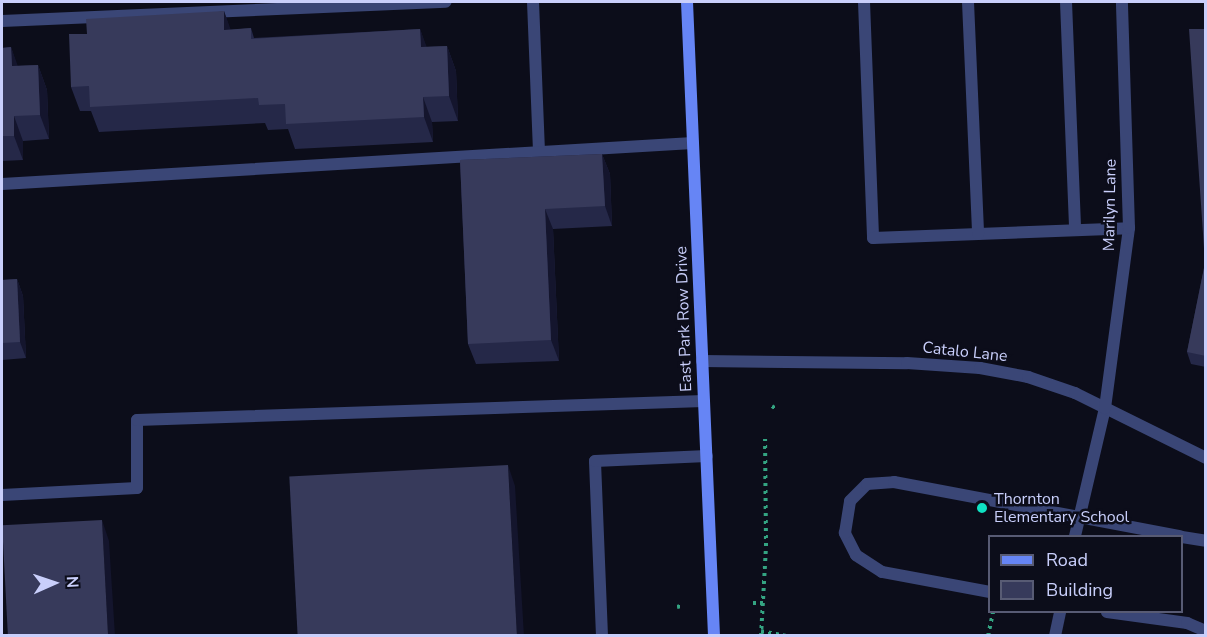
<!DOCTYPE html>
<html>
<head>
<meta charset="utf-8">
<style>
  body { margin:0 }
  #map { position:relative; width:1207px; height:637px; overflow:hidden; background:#0c0d1a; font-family:"Nunito Sans",sans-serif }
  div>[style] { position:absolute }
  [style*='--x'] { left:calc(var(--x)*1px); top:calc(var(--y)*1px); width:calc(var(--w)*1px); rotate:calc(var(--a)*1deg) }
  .path>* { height:4px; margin-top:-2px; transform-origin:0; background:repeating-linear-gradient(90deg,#34a482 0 3px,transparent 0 7.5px) }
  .lane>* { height:12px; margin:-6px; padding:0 6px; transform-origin:6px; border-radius:6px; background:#3a4676 }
  .street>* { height:12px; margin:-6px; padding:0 6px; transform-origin:6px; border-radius:6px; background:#3a4676 }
  .secondary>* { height:12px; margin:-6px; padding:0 6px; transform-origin:6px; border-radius:6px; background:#6685f5 }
  .wall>* { inset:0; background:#252848 }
  .shaded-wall>* { inset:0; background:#14152d }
  .building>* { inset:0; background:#373a5b; transform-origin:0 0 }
  .dots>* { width:16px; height:16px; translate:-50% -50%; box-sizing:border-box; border:3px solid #0c0d1a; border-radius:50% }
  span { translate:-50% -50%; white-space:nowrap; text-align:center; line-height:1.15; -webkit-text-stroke:5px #0c0d1a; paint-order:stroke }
  .street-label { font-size:16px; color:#c9cffb }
  .poi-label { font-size:16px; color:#c9cffb }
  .left { translate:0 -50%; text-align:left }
  .frame { position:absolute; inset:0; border:3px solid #c9cffb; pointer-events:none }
  .legend { position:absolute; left:988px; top:535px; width:195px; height:78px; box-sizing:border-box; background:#0c0d1a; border:2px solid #585b74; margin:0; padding:8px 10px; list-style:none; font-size:18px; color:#c9cffb }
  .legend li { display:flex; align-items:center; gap:12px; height:30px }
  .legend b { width:30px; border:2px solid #585b74 }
  .north { position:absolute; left:24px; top:553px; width:60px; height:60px; -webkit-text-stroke:4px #0c0d1a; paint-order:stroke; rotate:87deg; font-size:16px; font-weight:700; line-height:24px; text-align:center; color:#c9cffb }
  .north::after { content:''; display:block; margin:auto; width:21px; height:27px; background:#c9cffb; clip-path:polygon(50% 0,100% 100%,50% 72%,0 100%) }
</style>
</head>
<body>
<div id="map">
  <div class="path">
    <i style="--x:772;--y:406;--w:6;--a:39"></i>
    <i style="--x:753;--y:603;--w:10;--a:0"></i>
    <i style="--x:677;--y:607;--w:4;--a:-14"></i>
    <i style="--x:761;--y:631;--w:26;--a:11"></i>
    <i style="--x:761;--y:636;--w:90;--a:-86.8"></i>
    <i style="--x:766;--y:546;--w:107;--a:-90.5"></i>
    <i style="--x:988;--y:636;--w:24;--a:-78"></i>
  </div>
  <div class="lane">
    <i style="--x:533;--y:2;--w:150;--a:87.7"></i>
    <i style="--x:864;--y:2;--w:236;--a:87.8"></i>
    <i style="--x:873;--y:238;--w:256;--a:-2.2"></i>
    <i style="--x:968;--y:2;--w:232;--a:87.5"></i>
    <i style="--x:1066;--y:2;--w:228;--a:87.7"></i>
    <i style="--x:2;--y:21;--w:444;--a:-2.5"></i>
    <i style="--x:2;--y:184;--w:692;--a:-3.4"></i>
    <i style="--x:2;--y:495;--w:135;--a:-3"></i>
    <i style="--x:137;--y:488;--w:68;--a:-90"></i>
    <i style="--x:137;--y:420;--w:567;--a:-1.92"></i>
    <i style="--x:1075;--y:536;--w:131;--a:-76.8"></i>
    <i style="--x:1182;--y:537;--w:24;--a:9"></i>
    <i style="--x:990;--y:592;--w:110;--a:-169.5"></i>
    <i style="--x:882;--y:572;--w:31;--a:-147"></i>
    <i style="--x:856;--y:555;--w:25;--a:-117"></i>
    <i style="--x:845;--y:533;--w:32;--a:-81"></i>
    <i style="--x:850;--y:501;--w:24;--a:-45"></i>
    <i style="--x:867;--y:484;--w:27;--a:-4"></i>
    <i style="--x:894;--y:482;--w:291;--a:10.7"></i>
    <i style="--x:1107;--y:612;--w:81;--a:7.8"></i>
    <i style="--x:1187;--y:623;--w:21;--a:23"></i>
    <i style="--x:602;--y:636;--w:175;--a:-92.3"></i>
    <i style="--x:595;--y:461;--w:112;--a:-2.6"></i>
    <i style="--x:1055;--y:636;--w:25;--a:-78"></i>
  </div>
  <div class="street">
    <i style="--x:702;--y:361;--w:205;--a:0.6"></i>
    <i style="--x:907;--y:363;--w:73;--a:3.9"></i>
    <i style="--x:980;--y:368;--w:49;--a:10.6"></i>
    <i style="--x:1028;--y:377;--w:50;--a:18.8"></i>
    <i style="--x:1075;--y:393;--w:146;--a:26.4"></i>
    <i style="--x:1105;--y:408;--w:182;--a:-82.4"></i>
    <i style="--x:1129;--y:228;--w:226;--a:-91.8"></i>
  </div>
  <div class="secondary">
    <i style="--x:687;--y:2;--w:635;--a:87.56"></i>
  </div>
  <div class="wall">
    <i style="clip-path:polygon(224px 11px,230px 30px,251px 28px,254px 38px,420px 29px,426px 47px,447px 46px,456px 71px,458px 121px,432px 122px,433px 142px,295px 149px,288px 129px,268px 130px,265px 123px,99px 132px,91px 111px,80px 111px,71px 87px,87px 34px)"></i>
    <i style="clip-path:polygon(1206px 29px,1206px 367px,1191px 364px,1187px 352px,1205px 263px)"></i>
    <i style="clip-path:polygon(11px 47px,17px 66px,38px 65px,47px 90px,49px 139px,23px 141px,23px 160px,2px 161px,2px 48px)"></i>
    <i style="clip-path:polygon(602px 154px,610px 174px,612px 226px,553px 229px,559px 361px,476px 364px,468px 344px,460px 160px)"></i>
    <i style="clip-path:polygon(17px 279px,23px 296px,26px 358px,2px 360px,2px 280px)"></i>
  </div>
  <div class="shaded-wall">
    <i style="clip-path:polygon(224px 11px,233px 36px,224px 30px)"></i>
    <i style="clip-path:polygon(420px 29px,429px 53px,421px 47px)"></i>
    <i style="clip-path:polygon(447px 46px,456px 71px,458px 121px,449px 96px)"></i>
    <i style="clip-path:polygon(11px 47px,20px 72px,12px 66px)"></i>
    <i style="clip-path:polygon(38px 65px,47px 90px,49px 139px,40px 115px)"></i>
    <i style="clip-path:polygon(423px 97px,432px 122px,433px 142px,424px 117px)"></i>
    <i style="clip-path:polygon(14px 116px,23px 141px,23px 160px,14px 136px)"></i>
    <i style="clip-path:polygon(602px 154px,610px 174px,612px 226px,605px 206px)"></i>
    <i style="clip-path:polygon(545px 209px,553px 229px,559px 361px,551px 340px)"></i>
    <i style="clip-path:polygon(17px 279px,23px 296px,26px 358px,20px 342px)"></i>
    <i style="clip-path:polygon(508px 465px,515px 486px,524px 636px,517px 636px)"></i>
    <i style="clip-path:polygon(102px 520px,109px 541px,115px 636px,108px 636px)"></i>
  </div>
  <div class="building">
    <i style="clip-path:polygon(224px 11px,224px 30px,251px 28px,251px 39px,420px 29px,421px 47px,447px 46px,449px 96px,423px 97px,424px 117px,286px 124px,285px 104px,259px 105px,258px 98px,90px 107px,89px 86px,71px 87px,69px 34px,87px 34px,86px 19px)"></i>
    <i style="clip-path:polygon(1189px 29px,1206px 29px,1206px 356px,1187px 352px,1205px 263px)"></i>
    <i style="clip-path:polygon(11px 47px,12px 66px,38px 65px,40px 115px,14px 116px,14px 136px,2px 136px,2px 48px)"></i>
    <i style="clip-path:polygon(602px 154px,605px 206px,545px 209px,551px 340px,468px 344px,460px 160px)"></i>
    <i style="clip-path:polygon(17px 279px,20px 342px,2px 343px,2px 280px)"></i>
    <i style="left:508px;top:465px;width:171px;height:219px;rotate:87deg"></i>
    <i style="left:102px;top:520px;width:116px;height:100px;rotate:87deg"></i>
  </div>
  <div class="dots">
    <i style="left:982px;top:508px;background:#0fe1c3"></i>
  </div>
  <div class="street-label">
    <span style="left:1110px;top:205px;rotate:-89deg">Marilyn Lane</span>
    <span style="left:684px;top:319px;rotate:-92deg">East Park Row Drive</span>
    <span style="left:965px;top:352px;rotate:6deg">Catalo Lane</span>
  </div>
  <div class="poi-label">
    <span class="left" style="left:994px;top:508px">Thornton<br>Elementary School</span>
  </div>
  <div class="frame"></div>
  <ul class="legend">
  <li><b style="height:8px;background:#6685f5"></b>Road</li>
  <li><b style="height:16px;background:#373a5b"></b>Building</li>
  </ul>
  <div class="north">N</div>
</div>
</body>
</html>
